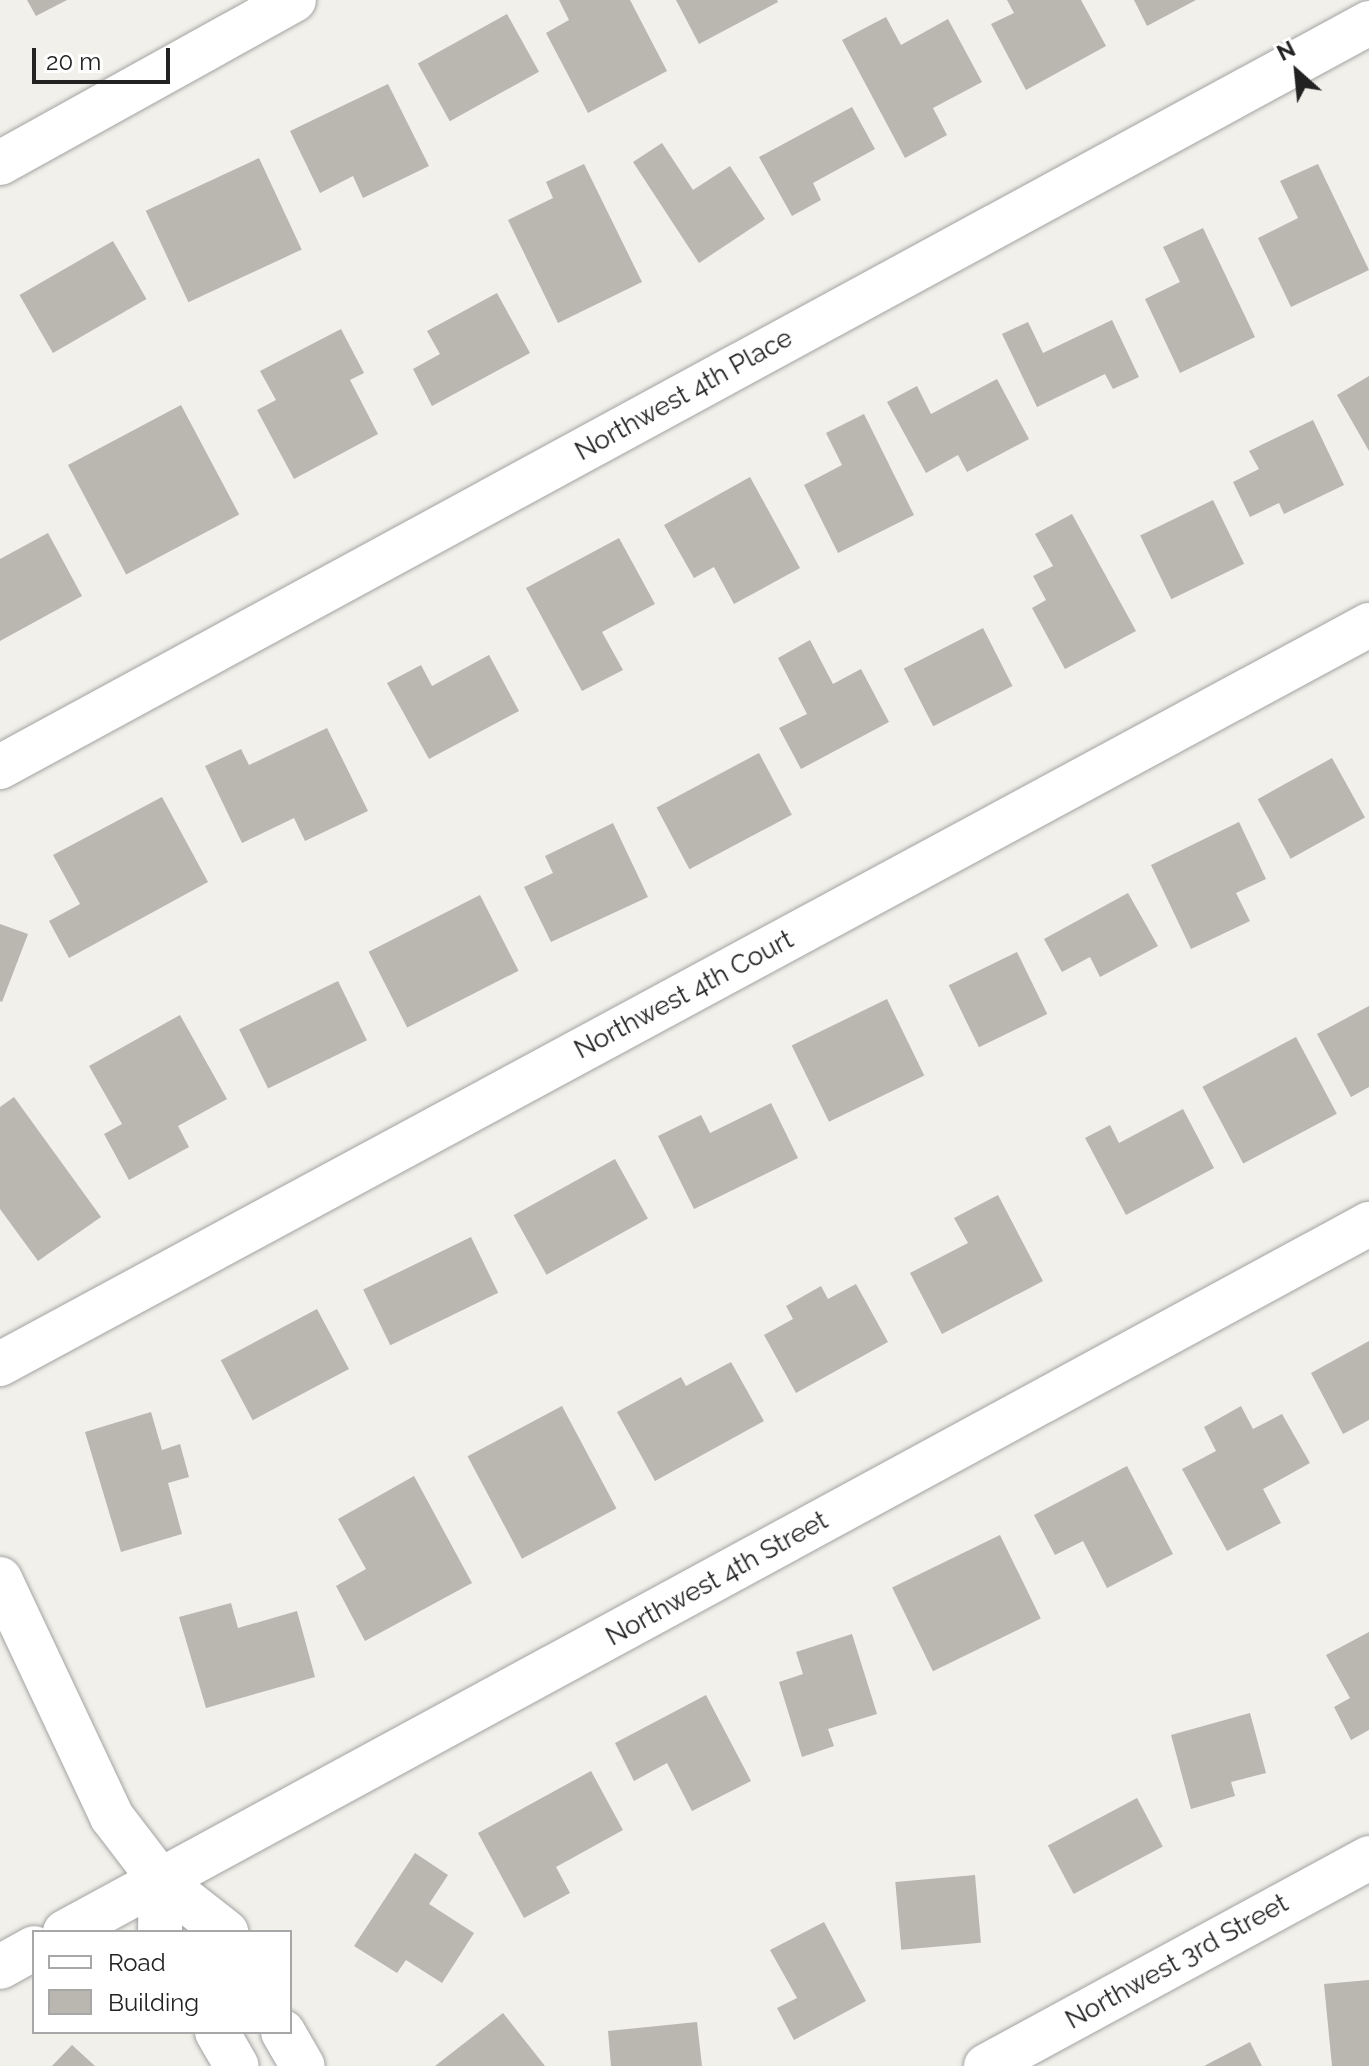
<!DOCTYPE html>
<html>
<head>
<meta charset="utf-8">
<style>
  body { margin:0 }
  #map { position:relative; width:1369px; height:2066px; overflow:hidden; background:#f1f0ea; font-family:Raleway,sans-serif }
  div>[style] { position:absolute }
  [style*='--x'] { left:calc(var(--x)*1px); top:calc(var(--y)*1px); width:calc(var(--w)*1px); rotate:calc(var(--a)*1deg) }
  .building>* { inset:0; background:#bab6b0; transform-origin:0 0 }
  .roads { filter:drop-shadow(0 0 2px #a3a3a3) drop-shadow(0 0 2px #a3a3a3) }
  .minor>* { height:44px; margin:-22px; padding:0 22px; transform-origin:22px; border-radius:22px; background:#fff }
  span { translate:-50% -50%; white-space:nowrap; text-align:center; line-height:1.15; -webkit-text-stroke:6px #fff; paint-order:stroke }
  .street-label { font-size:26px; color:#222 }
  .legend { position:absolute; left:32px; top:1930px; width:260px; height:104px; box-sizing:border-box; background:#fff; border:2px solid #a7a7a7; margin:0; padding:10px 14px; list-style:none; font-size:24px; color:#222 }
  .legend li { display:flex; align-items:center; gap:16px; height:40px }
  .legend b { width:40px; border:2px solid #a7a7a7 }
  .north { position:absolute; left:1257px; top:32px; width:80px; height:80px; -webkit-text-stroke:6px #fff; paint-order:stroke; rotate:333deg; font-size:22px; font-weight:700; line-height:32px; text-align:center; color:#222 }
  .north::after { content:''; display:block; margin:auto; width:28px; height:36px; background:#222; clip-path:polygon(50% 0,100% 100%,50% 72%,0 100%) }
  .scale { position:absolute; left:32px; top:48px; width:138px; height:36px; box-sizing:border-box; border:4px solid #222; border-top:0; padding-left:10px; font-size:24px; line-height:28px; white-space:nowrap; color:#222; -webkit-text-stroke:6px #fff; paint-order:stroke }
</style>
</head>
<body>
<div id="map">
  <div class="building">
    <i style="clip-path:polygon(27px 0,67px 0,36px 16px)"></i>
    <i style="clip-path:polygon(559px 0,630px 0,667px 71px,588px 113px,546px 33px,569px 20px)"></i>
    <i style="clip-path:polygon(676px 0,777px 0,778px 2px,699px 44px)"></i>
    <i style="clip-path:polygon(1007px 0,1081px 0,1106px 46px,1026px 90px,991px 24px,1014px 13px)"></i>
    <i style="clip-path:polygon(1134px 0,1196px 0,1147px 26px)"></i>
    <i style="left:507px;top:14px;width:66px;height:102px;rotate:61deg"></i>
    <i style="clip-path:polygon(886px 17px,901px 45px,948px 19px,982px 82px,933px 108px,947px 135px,905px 158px,842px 40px)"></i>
    <i style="clip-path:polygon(388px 84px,429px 166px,363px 198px,353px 176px,320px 193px,290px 131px)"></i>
    <i style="clip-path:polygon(852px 107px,875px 149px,813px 183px,821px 200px,792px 216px,759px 157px)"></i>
    <i style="clip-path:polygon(662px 143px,693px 190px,730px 166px,765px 219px,699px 263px,633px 162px)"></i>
    <i style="left:259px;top:158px;width:101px;height:125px;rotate:65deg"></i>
    <i style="clip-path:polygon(584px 164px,642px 282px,558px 323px,508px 220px,553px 198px,546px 182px)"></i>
    <i style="clip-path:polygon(1318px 164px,1369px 270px,1291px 307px,1258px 238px,1298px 218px,1280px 181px)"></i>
    <i style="clip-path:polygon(1203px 228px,1255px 337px,1180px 373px,1145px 299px,1180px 282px,1163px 247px)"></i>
    <i style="left:113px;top:241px;width:67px;height:108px;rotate:60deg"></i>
    <i style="clip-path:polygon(497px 293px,530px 353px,432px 406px,413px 369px,440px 354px,427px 331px)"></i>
    <i style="clip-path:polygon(1112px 320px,1139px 377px,1113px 389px,1105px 374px,1037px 407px,1002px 334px,1028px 322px,1043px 353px)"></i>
    <i style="clip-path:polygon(341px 329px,364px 373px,350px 380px,378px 434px,294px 479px,257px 410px,276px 400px,260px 371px)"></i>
    <i style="clip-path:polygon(1369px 376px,1369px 451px,1337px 395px)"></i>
    <i style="clip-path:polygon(997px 379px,1029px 439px,967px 472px,958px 455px,926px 473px,887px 402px,917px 386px,931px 414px)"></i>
    <i style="left:181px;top:405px;width:124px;height:128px;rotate:62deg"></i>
    <i style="clip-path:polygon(864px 414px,914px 515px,838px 553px,804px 485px,842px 465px,826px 433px)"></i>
    <i style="clip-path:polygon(1313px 420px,1344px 485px,1284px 514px,1279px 503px,1250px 517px,1233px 482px,1259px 469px,1249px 451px)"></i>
    <i style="clip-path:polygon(750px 477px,800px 568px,734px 604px,714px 567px,694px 578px,664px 525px)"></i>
    <i style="left:1213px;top:500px;width:71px;height:81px;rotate:64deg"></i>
    <i style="clip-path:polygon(1072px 514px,1136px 631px,1065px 669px,1032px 608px,1046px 600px,1033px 576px,1053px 566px,1035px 534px)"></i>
    <i style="clip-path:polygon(48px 533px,82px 596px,0 641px,0 559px)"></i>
    <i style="clip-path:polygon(619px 538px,655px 604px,602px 632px,623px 670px,582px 691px,526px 588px)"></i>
    <i style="left:983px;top:628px;width:65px;height:89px;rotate:63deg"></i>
    <i style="clip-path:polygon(810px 640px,833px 684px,861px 669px,889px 722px,801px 769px,779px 728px,807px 714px,778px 658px)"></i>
    <i style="clip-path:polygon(489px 655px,519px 711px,429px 759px,387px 683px,421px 665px,432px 686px)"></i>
    <i style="clip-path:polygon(327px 728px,368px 811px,305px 841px,294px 818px,242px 843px,205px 766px,241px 749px,249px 765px)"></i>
    <i style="left:759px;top:753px;width:70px;height:116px;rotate:62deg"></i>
    <i style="left:1332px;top:758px;width:68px;height:85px;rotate:61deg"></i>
    <i style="clip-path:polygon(162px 797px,208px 882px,69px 958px,49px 921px,80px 904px,53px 855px)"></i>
    <i style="clip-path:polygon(1239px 822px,1266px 879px,1236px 893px,1250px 921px,1191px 949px,1151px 865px)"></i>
    <i style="clip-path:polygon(613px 823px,648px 897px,551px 942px,524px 887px,553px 873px,545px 856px)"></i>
    <i style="clip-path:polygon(1128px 893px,1158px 946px,1100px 977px,1090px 957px,1062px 972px,1044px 939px)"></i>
    <i style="left:480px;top:895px;width:85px;height:125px;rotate:63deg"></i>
    <i style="clip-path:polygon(0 924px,28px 934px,2px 1002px,0 1001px)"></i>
    <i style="left:1017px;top:952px;width:69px;height:76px;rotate:64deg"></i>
    <i style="left:338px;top:981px;width:66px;height:110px;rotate:64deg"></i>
    <i style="left:887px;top:999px;width:85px;height:106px;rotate:64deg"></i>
    <i style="clip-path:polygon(1369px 1006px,1369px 1087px,1351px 1097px,1317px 1034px)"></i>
    <i style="clip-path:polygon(180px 1015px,227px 1099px,178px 1126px,189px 1147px,129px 1180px,104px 1134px,122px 1124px,89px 1066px)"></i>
    <i style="left:1296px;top:1037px;width:87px;height:106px;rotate:62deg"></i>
    <i style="clip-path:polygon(14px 1097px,101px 1217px,38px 1261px,0 1209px,0 1107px)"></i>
    <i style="clip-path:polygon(771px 1103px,798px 1158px,694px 1209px,658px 1136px,701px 1115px,710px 1133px)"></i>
    <i style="clip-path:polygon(1183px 1109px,1214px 1168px,1126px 1215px,1085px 1138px,1110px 1125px,1119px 1143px)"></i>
    <i style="left:615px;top:1159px;width:68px;height:116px;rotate:61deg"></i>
    <i style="clip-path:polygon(998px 1195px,1043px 1281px,942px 1334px,910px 1273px,968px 1243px,954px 1218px)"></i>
    <i style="left:471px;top:1237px;width:62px;height:120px;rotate:64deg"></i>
    <i style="clip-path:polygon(856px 1284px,888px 1342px,796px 1393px,764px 1335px,793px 1319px,786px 1306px,821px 1286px,828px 1299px)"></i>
    <i style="left:317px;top:1309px;width:68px;height:109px;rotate:62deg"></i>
    <i style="clip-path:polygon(1369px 1341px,1369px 1420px,1343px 1434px,1311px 1373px)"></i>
    <i style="clip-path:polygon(731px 1362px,764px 1421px,655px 1481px,617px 1412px,681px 1377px,686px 1386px)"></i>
    <i style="left:562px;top:1406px;width:116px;height:107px;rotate:62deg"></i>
    <i style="clip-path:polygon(1241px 1406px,1253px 1429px,1282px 1414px,1310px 1463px,1263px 1489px,1281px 1523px,1227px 1551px,1182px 1469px,1216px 1451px,1204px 1427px)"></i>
    <i style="clip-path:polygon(151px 1412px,162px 1450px,180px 1444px,189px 1477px,168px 1483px,182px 1534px,121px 1552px,85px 1432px)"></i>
    <i style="clip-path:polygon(1127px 1466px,1173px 1554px,1107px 1588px,1083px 1541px,1055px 1555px,1034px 1515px)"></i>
    <i style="clip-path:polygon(414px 1476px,472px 1583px,365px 1641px,336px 1586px,366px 1569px,338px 1519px)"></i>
    <i style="left:1000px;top:1535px;width:93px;height:120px;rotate:64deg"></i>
    <i style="clip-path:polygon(231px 1603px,238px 1628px,297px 1611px,315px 1677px,206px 1708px,179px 1617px)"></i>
    <i style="clip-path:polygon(1369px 1632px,1369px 1730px,1351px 1740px,1334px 1707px,1350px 1698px,1326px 1655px)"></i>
    <i style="clip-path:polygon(852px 1634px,877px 1714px,828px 1729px,834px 1746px,802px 1757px,779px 1682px,803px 1674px,796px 1652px)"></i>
    <i style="clip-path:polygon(706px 1695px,751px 1781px,692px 1811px,667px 1763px,634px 1781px,615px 1743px)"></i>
    <i style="clip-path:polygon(1250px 1713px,1266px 1773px,1231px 1782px,1235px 1796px,1191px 1809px,1171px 1735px)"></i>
    <i style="clip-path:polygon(591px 1771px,623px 1830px,556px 1867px,570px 1893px,524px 1918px,478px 1833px)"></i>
    <i style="left:1137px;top:1798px;width:55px;height:101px;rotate:62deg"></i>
    <i style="clip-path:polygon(415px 1853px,448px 1875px,429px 1904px,474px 1933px,442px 1983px,406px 1960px,397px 1973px,354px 1946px)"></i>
    <i style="left:975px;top:1875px;width:68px;height:80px;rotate:85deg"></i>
    <i style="clip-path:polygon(824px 1922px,866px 2001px,794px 2040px,777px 2008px,797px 1998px,770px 1950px)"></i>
    <i style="clip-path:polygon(1369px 1980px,1369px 2066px,1332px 2066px,1324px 1984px)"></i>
    <i style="clip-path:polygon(503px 2013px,545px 2066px,435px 2066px)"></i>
    <i style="clip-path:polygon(697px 2022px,702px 2066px,611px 2066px,608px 2031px)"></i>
    <i style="clip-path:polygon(1250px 2042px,1262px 2066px,1204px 2066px)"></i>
    <i style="clip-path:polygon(72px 2045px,95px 2066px,52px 2066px)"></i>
  </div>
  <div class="roads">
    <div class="minor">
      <i style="--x:0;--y:163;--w:336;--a:-29"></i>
      <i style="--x:0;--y:767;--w:1558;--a:-28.52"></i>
      <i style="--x:0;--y:1364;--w:1556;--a:-28.36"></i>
      <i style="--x:0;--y:1579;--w:263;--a:64.8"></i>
      <i style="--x:112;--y:1817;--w:81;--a:52.6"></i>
      <i style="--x:161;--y:1881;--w:83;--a:38.1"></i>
      <i style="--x:65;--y:1932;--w:1484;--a:-28.5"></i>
      <i style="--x:160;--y:1932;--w:51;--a:-88.9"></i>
      <i style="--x:0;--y:1967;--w:39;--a:-29"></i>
      <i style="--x:217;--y:2032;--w:39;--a:60"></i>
      <i style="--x:283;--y:2032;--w:39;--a:60"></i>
      <i style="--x:986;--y:2066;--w:436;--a:-28.5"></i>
    </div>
  </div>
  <div class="street-label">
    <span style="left:684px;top:395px;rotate:-29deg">Northwest 4th Place</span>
    <span style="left:684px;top:995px;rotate:-28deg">Northwest 4th Court</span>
    <span style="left:717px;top:1579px;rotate:-29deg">Northwest 4th Street</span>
    <span style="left:1177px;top:1962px;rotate:-29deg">Northwest 3rd Street</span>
  </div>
  <ul class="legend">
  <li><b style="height:10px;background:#fff"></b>Road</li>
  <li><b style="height:22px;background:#bab6b0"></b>Building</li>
  </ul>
  <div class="north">N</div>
  <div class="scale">20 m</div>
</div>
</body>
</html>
